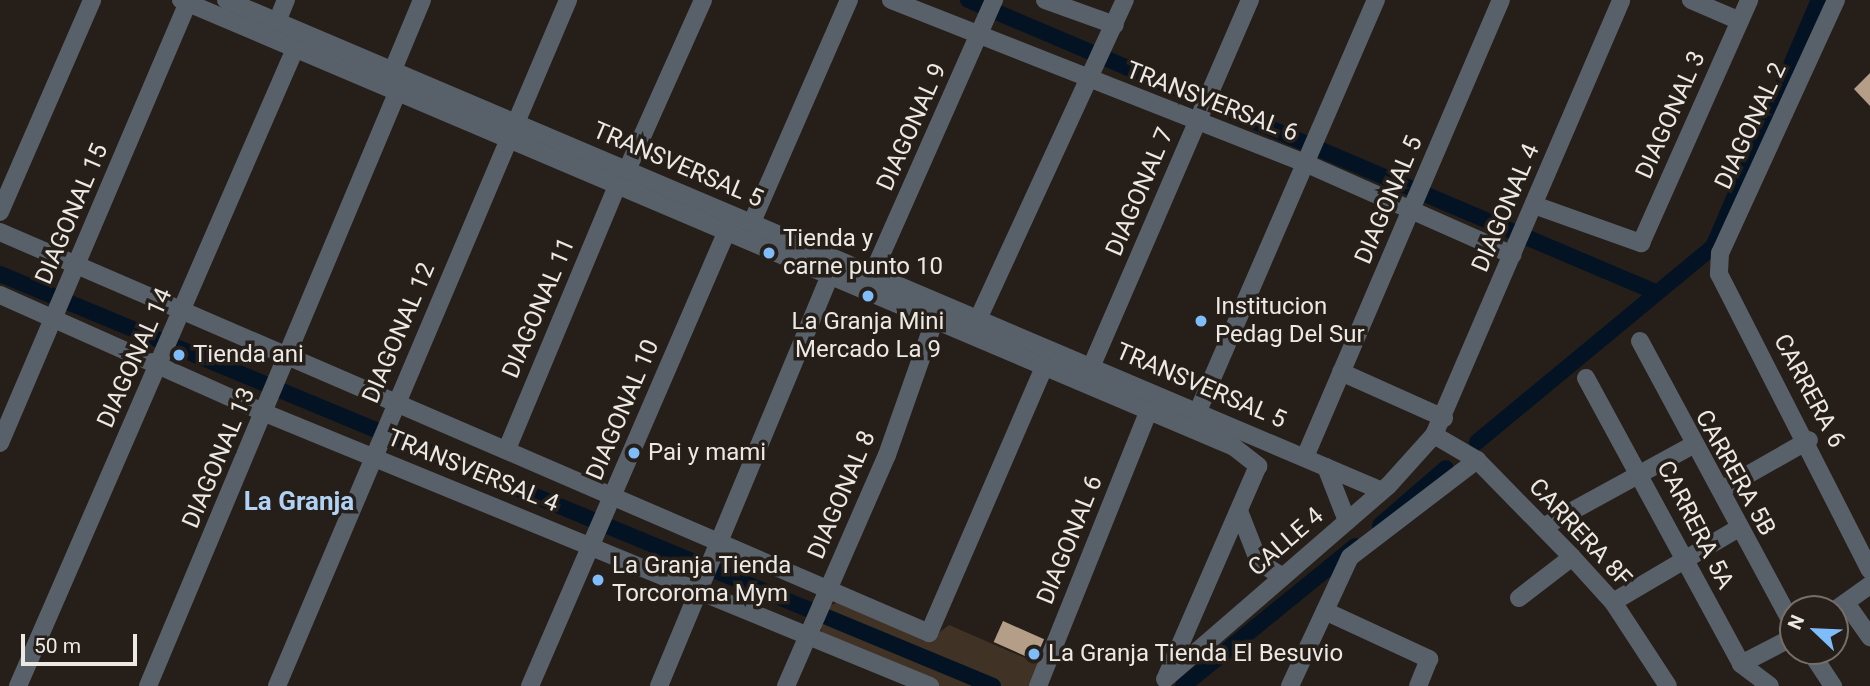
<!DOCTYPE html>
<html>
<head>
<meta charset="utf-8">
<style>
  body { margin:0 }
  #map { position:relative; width:1870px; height:686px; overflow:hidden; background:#261f19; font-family:Roboto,sans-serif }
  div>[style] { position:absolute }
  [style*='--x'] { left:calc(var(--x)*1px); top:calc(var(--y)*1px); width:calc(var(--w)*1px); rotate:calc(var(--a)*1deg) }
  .green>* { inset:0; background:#403224 }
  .canal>* { height:16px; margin:-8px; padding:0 8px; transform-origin:8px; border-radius:8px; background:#031323 }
  .building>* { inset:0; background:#b59e88; transform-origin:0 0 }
  .minor>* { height:18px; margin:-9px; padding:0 9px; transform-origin:9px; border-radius:9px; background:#58616a }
  .dots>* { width:19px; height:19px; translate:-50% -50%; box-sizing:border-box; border:4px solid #261f19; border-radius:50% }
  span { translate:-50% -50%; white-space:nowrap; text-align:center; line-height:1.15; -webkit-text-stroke:7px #261f19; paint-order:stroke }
  .street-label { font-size:24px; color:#ece8e3 }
  .poi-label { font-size:24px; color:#ece8e3 }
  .left { translate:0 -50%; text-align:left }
  .neighbourhood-label { font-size:26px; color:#b0d2f4; font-weight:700 }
  .north { position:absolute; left:1779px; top:595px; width:70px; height:70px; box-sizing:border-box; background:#261f19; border:2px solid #756f6a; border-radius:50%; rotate:293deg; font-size:19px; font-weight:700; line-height:28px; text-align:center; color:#ece8e3 }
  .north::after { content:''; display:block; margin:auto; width:24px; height:32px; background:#7fbdfa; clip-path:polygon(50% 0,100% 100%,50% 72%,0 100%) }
  .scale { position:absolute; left:21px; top:634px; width:116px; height:32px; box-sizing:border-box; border:4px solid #ece8e3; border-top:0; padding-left:9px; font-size:21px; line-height:24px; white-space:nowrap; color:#ece8e3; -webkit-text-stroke:5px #261f19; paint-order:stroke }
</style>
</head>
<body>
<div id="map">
  <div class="green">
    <i style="clip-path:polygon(840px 601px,933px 637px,949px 625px,1039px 664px,1029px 686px,938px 686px,823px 638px,820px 624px,827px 607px)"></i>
  </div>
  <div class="canal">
    <i style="--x:968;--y:0;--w:744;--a:23.02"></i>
    <i style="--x:0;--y:274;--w:1075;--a:22.53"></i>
    <i style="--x:1477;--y:442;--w:306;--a:-39.6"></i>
    <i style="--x:1713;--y:247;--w:269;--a:-66.8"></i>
    <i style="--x:1380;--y:525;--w:87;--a:-40.8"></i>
    <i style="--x:1183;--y:686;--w:222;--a:-39.1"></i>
  </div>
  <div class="building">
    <i style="clip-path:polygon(1870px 73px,1870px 106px,1854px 89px)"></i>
    <i style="left:1003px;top:621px;width:45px;height:23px;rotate:24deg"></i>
  </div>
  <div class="minor">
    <i style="--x:181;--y:0;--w:1144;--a:23"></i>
    <i style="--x:1234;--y:447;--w:31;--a:38"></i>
    <i style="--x:226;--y:0;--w:1256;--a:23.01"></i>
    <i style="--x:891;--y:0;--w:445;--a:21.5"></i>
    <i style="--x:1305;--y:163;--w:227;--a:23.9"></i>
    <i style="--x:1045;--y:0;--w:74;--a:19.7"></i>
    <i style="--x:1691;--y:0;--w:53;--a:23.2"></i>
    <i style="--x:1836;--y:0;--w:278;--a:114.6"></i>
    <i style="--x:1720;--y:253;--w:21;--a:93"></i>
    <i style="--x:1719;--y:274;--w:332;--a:63"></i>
    <i style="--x:277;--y:22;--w:24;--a:-68"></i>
    <i style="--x:392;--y:72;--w:78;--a:-67.4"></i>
    <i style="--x:627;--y:170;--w:186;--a:-65.9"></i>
    <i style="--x:1534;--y:205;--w:114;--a:19.6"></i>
    <i style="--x:1641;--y:243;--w:266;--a:-66"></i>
    <i style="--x:0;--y:212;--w:231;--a:-66.5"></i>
    <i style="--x:752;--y:222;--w:242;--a:-66.4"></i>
    <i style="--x:0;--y:232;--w:1012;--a:23.35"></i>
    <i style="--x:929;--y:633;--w:290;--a:-66.6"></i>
    <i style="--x:873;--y:273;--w:299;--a:-66.1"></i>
    <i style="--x:0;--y:295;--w:290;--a:24"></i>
    <i style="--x:265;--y:413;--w:719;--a:22.32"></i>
    <i style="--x:979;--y:317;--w:349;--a:-65.3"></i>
    <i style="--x:1640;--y:341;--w:323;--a:61.7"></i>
    <i style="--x:1092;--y:365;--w:398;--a:-66.6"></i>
    <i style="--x:1341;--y:372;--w:113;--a:24.1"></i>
    <i style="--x:1586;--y:378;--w:325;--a:61.5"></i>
    <i style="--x:1741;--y:664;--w:36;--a:37"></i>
    <i style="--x:1198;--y:411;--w:448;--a:-66.6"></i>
    <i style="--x:1434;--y:435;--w:50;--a:30.2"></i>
    <i style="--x:1477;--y:460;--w:136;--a:45.6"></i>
    <i style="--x:1572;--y:557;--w:61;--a:47.7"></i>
    <i style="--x:1613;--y:602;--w:100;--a:56.8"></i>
    <i style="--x:0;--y:443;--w:482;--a:-66.9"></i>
    <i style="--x:507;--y:449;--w:285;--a:-67.3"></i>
    <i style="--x:1305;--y:457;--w:497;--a:-66.8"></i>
    <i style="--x:1326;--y:467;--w:58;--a:68.7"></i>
    <i style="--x:1721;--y:490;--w:101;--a:-29.6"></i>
    <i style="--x:1239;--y:511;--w:55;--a:68.6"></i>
    <i style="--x:1259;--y:562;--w:28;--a:32"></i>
    <i style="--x:1543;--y:527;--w:169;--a:-28.7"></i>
    <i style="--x:1519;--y:598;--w:67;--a:-37.7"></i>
    <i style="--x:1613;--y:602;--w:144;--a:-30.5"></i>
    <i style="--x:1846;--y:603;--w:42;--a:54.8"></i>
    <i style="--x:1835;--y:610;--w:43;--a:-35.5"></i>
    <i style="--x:1325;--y:611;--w:115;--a:24.8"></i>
    <i style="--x:1429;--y:659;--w:29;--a:112"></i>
    <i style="--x:1810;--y:651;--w:42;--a:56.7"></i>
    <i style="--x:1741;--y:664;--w:59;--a:-27.4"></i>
    <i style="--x:1167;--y:675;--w:228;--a:-66.5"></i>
    <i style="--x:1165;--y:679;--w:295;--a:-40.9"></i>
    <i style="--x:1388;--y:486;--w:69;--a:-48"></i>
    <i style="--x:1434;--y:435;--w:473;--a:-66.7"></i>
    <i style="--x:18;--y:686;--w:695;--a:-66.5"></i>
    <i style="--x:148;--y:686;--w:643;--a:-67.22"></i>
    <i style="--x:277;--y:686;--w:745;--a:-67.01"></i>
    <i style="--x:530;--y:686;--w:497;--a:-66.6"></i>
    <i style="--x:659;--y:686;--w:445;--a:-67.4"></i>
    <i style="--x:786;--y:686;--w:252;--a:-66.4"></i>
    <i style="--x:887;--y:455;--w:144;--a:-70.6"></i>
    <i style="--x:1038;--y:686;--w:295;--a:-68.1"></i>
    <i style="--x:1290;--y:686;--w:142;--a:-65.1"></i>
    <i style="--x:1350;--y:557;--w:160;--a:-37.4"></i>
  </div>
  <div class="dots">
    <i style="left:769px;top:253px;background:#7fbdfa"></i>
    <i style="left:868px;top:296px;background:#7fbdfa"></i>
    <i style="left:1201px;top:321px;background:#7fbdfa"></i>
    <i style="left:179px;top:355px;background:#7fbdfa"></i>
    <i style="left:634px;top:453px;background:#7fbdfa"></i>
    <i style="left:598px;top:580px;background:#7fbdfa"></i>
    <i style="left:1034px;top:654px;background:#7fbdfa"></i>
  </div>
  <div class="street-label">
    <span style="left:1212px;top:102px;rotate:21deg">TRANSVERSAL 6</span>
    <span style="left:1671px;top:115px;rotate:-66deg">DIAGONAL 3</span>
    <span style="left:1751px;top:126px;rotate:-65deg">DIAGONAL 2</span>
    <span style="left:912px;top:127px;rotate:-66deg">DIAGONAL 9</span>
    <span style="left:678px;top:165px;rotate:23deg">TRANSVERSAL 5</span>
    <span style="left:1140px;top:192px;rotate:-67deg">DIAGONAL 7</span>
    <span style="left:1389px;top:200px;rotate:-67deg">DIAGONAL 5</span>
    <span style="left:1506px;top:208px;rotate:-67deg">DIAGONAL 4</span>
    <span style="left:72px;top:214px;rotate:-67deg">DIAGONAL 15</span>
    <span style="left:539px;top:308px;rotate:-67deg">DIAGONAL 11</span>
    <span style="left:399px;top:333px;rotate:-67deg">DIAGONAL 12</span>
    <span style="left:135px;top:358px;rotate:-66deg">DIAGONAL 14</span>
    <span style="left:1201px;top:386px;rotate:23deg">TRANSVERSAL 5</span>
    <span style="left:1809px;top:391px;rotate:62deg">CARRERA 6</span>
    <span style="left:623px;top:410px;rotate:-67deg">DIAGONAL 10</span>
    <span style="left:219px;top:458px;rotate:-67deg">DIAGONAL 13</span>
    <span style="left:473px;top:471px;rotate:22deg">TRANSVERSAL 4</span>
    <span style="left:1735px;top:473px;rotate:61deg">CARRERA 5B</span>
    <span style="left:842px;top:495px;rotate:-67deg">DIAGONAL 8</span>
    <span style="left:1695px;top:525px;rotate:63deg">CARRERA 5A</span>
    <span style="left:1580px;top:533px;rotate:47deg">CARRERA 8F</span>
    <span style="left:1070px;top:540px;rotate:-68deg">DIAGONAL 6</span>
    <span style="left:1286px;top:542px;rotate:-41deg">CALLE 4</span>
  </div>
  <div class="poi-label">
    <span class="left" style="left:783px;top:253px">Tienda y<br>carne punto 10</span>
    <span class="left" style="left:1215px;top:321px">Institucion<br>Pedag Del Sur</span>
    <span style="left:868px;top:336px">La Granja Mini<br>Mercado La 9</span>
    <span class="left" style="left:193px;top:355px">Tienda ani</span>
    <span class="left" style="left:648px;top:453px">Pai y mami</span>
    <span class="left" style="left:612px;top:580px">La Granja Tienda<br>Torcoroma Mym</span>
    <span class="left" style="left:1048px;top:654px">La Granja Tienda El Besuvio</span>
  </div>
  <div class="neighbourhood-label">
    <span style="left:299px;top:502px">La Granja</span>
  </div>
  <div class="north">N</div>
  <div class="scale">50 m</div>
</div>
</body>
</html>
